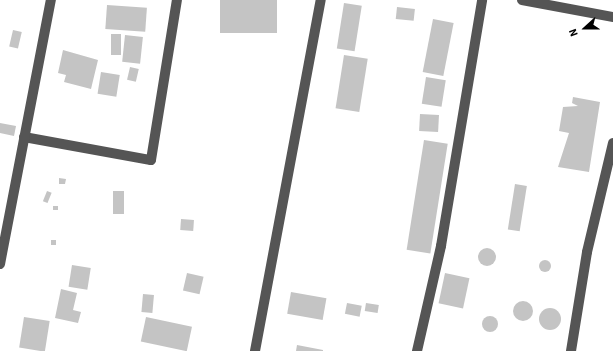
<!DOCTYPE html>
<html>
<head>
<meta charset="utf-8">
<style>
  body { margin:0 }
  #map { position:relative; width:613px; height:351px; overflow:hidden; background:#fff; font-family:"Source Sans 3",sans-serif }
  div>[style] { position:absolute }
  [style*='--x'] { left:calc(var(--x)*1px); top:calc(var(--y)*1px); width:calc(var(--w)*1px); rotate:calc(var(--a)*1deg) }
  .building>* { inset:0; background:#c4c4c4; transform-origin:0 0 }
  .round { border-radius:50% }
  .minor>* { height:10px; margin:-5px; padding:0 5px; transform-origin:5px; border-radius:5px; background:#555 }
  span { translate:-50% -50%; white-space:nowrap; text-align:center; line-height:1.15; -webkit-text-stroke:4px #fff; paint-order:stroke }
  .north { position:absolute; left:565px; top:8px; width:40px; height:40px; -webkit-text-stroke:3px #fff; paint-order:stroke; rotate:249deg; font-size:11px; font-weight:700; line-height:16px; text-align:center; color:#000 }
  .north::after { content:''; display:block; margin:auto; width:14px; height:18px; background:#000; clip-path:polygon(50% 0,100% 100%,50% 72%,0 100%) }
</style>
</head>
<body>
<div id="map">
  <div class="building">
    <i style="left:220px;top:0;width:57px;height:33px"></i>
    <i style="left:344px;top:3px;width:18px;height:46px;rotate:9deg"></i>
    <i style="left:107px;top:5px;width:40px;height:24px;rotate:4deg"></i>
    <i style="left:397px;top:7px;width:18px;height:12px;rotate:6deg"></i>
    <i style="left:433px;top:19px;width:21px;height:54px;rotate:11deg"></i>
    <i style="left:13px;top:30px;width:9px;height:17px;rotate:13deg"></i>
    <i style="left:111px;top:34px;width:10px;height:21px"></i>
    <i style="left:125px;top:35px;width:18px;height:27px;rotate:6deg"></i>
    <i style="clip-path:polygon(63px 50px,98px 60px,91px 89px,64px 82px,66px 75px,58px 73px)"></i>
    <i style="left:344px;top:55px;width:24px;height:54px;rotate:9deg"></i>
    <i style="left:130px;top:67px;width:9px;height:13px;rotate:13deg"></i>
    <i style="left:101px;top:72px;width:19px;height:22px;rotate:9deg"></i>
    <i style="left:426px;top:77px;width:20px;height:27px;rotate:9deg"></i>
    <i style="clip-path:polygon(573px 97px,600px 102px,589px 172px,558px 167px,569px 133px,559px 131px,563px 107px,578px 106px,572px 103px)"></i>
    <i style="left:420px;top:114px;width:19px;height:17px;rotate:3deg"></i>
    <i style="clip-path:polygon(0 123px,16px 126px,14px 136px,0 133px)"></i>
    <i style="left:424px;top:140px;width:24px;height:111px;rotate:9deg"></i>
    <i style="clip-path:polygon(59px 178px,66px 179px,65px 184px,59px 184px)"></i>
    <i style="left:515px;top:184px;width:12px;height:46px;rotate:9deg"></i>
    <i style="left:47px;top:191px;width:5px;height:11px;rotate:22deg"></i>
    <i style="left:124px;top:191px;width:23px;height:11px;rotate:90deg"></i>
    <i style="left:53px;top:206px;width:5px;height:4px"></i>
    <i style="left:181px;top:219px;width:13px;height:11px;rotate:4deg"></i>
    <i style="left:51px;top:240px;width:5px;height:5px"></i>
    <i class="round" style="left:478px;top:248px;width:18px;height:18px"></i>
    <i class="round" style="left:539px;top:260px;width:12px;height:12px"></i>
    <i style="left:72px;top:265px;width:19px;height:22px;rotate:9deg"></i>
    <i style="left:187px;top:273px;width:17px;height:18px;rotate:13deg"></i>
    <i style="left:445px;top:273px;width:25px;height:31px;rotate:12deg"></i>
    <i style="clip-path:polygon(61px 289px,77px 293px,73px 310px,81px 312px,78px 323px,55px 318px)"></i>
    <i style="left:291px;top:292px;width:36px;height:22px;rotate:10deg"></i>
    <i style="left:143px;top:294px;width:11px;height:18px;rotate:5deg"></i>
    <i class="round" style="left:513px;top:301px;width:20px;height:20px"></i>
    <i style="left:347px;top:303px;width:15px;height:11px;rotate:11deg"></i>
    <i style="left:366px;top:303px;width:13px;height:8px;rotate:9deg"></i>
    <i class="round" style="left:539px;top:308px;width:22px;height:22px"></i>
    <i class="round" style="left:482px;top:316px;width:16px;height:16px"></i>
    <i style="left:24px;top:317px;width:26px;height:31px;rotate:9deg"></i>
    <i style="left:146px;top:317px;width:47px;height:25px;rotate:12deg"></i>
    <i style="clip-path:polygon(297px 345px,323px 350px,323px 351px,296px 351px)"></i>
  </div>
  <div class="minor">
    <i style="--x:522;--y:0;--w:93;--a:10.6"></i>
    <i style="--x:24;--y:137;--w:129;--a:10.3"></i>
    <i style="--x:151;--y:160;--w:162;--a:-80.8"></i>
    <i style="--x:0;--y:264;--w:269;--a:-79.1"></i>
    <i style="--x:255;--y:351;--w:357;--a:-79.4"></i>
    <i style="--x:417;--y:351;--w:108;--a:-77.1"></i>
    <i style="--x:441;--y:246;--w:249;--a:-80.5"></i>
    <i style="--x:571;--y:351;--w:100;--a:-80.8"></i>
    <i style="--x:587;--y:252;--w:112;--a:-76.6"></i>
  </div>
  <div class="north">N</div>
</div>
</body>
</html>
